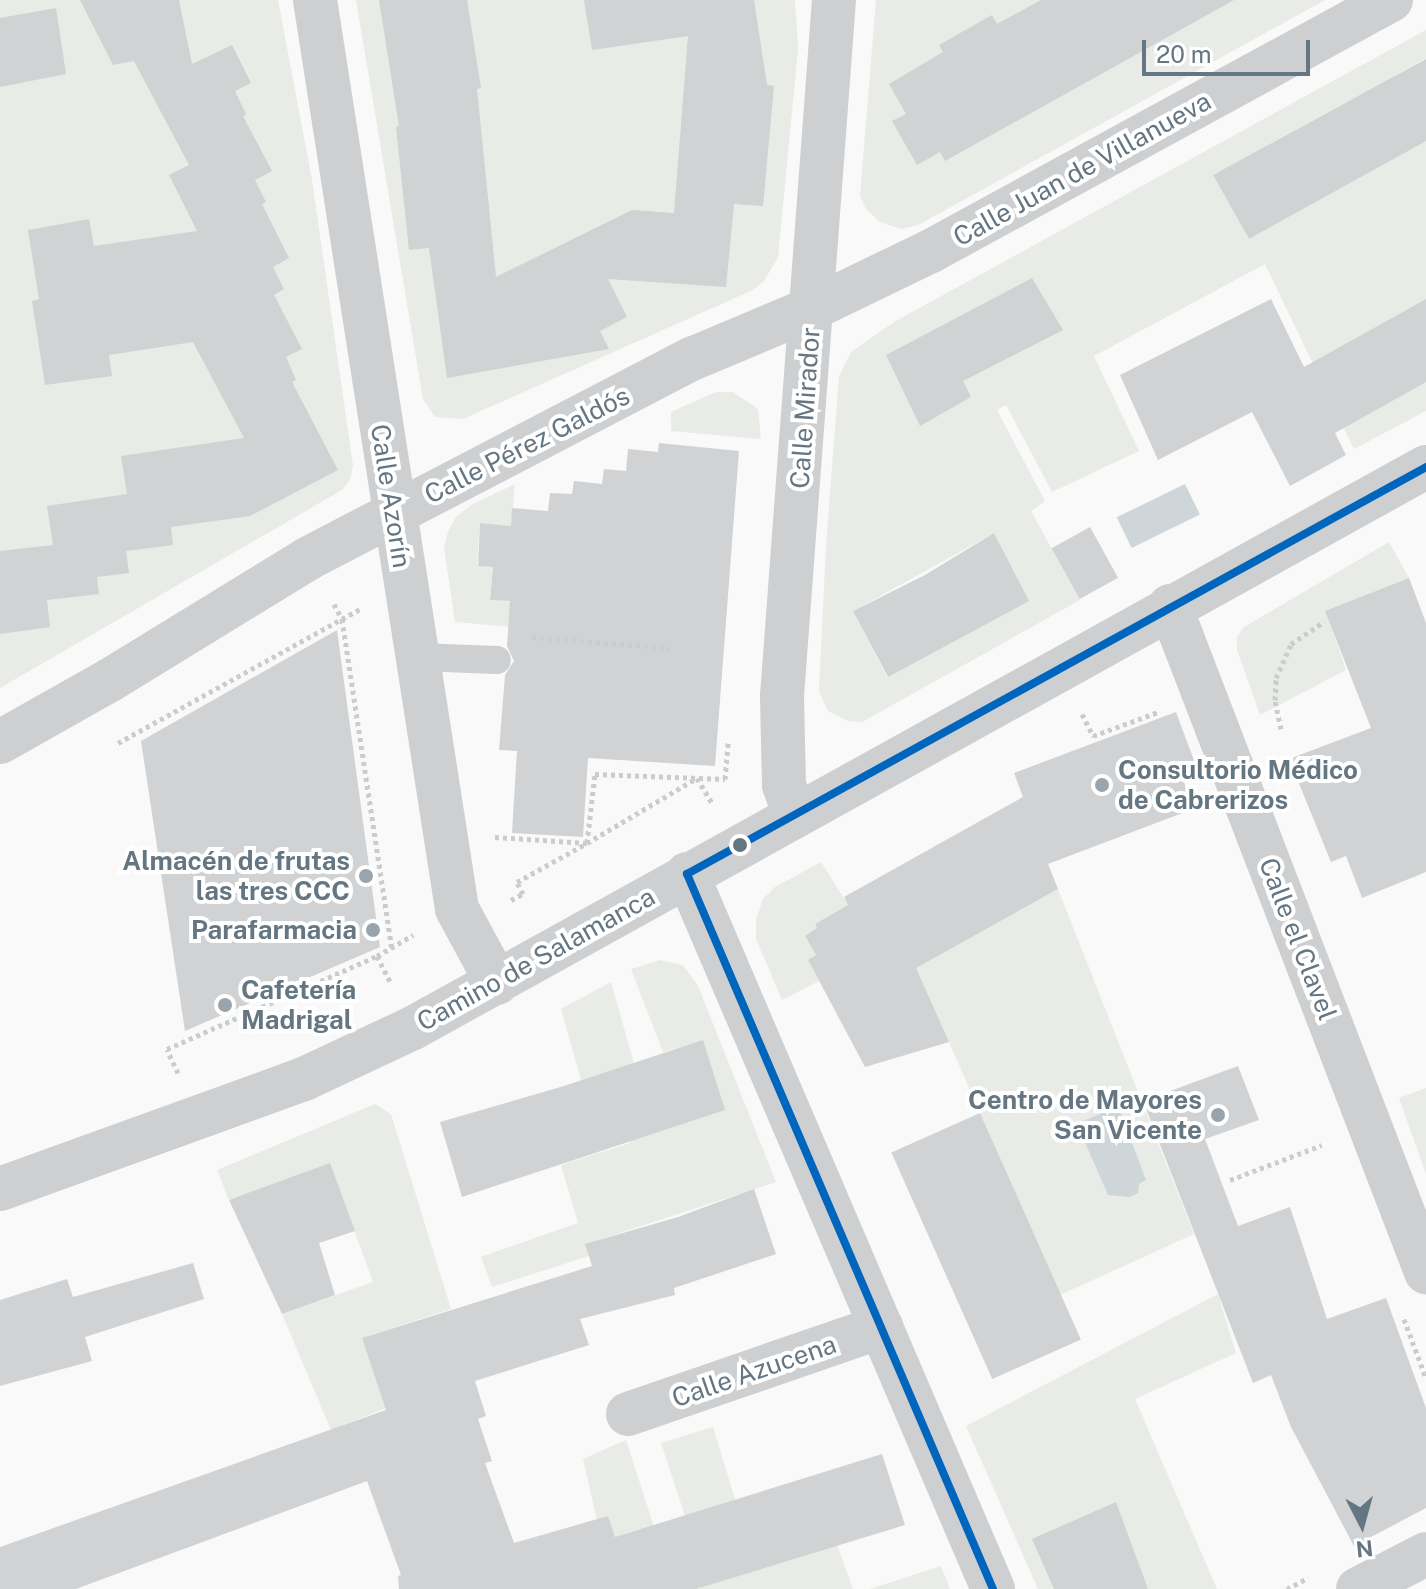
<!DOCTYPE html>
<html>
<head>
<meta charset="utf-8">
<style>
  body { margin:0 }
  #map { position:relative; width:1426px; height:1589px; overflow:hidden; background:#f9f9f9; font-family:"Public Sans",sans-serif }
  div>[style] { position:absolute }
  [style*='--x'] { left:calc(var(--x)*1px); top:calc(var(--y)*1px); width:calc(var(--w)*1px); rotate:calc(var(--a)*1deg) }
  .green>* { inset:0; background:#e8ebe6 }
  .water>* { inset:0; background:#ced6d9; transform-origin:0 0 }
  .building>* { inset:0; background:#d0d2d3; transform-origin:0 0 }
  .path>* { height:5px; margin-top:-2.5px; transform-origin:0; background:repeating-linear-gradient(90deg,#cbcccd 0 4px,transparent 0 8px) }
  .service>* { height:28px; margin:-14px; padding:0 14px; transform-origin:14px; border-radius:14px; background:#cecfd0 }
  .minor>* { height:44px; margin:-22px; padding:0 22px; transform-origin:22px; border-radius:22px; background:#cecfd0 }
  .tertiary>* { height:44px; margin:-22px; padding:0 22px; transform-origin:22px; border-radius:22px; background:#cecfd0 }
  .bus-1>* { height:8px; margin:-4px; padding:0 4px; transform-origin:4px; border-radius:4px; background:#0065bd }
  .dots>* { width:22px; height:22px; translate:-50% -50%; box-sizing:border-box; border:4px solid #fff; border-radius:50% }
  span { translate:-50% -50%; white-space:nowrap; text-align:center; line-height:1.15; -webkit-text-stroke:8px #fff; paint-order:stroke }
  .street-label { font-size:26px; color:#657683 }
  .poi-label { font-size:26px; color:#657683; font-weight:700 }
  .left { translate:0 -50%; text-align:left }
  .right { translate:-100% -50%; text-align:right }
  .north { position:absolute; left:1322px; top:1485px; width:80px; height:80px; -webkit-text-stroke:6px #fff; paint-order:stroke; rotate:174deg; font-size:22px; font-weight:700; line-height:32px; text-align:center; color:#657683 }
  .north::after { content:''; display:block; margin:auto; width:28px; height:36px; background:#657683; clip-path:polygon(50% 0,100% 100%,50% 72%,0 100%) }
  .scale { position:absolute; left:1142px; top:40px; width:168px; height:36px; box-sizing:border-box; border:4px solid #657683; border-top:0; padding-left:10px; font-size:24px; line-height:28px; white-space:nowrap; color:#657683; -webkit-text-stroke:6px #fff; paint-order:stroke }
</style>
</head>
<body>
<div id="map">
  <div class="green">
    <i style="clip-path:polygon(0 0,278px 0,312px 180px,353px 466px,350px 480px,342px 490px,0 688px)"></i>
    <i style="clip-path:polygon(356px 0,795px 0,798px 49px,778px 257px,764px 281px,753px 290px,463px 419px,435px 417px,423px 399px)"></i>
    <i style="clip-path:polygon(876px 0,1325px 0,980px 191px,918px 225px,901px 229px,880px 222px,866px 209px,860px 196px)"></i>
    <i style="clip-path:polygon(evenodd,1426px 30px,1426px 58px,1396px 75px,1426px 128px,1426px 299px,1336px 350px,1426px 382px,1426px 411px,1354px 449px,1265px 264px,1094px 356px,1139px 451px,1052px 492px,1006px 405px,997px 410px,1045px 501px,1031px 511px,1080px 600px,862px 722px,848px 721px,828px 711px,819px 691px,826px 545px,839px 376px,851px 352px,894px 322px,1426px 30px,1352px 99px,1387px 162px,1249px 239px,1213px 175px,1352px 99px,1426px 30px,994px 533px,1028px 601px,887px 677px,853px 611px,994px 533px)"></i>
    <i style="clip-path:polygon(716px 392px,733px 392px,758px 409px,761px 439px,671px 431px,671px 412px)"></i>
    <i style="clip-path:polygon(515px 484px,511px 526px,480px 523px,477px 565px,493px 567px,490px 600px,540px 604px,538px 629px,455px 622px,444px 547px,448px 532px,455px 518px,471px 505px)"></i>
    <i style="clip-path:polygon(1389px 542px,1409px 578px,1326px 611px,1346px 670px,1260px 715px,1237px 650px,1237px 637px,1244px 627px)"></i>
    <i style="clip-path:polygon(821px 862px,848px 905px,815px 924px,817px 928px,805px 936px,816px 955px,808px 960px,819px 981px,782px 1000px,756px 939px,756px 920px,763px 899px,775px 887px)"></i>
    <i style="clip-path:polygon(1058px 889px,1194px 1234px,1060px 1295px,941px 1024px,891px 980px)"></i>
    <i style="clip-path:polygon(660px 960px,683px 965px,698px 986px,776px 1182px,586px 1244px,589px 1256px,492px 1287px,481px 1257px,578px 1223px,561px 1165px,630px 1143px,608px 1072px,581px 1080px,561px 1009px,611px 982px,653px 1131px,724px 1110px,703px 1041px,663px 1052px,631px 969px)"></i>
    <i style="clip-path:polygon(1426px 1088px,1426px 1174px,1399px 1098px)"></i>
    <i style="clip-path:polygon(375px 1104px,391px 1114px,451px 1309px,362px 1338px,386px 1408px,331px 1430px,282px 1314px,373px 1282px,330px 1164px,229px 1200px,217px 1170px)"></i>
    <i style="clip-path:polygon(1218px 1294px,1236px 1353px,1135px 1399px,1217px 1589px,1038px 1589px,966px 1426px)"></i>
    <i style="clip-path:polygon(713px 1427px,756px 1568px,837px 1545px,853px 1589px,696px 1589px,685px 1516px,661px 1443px)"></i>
    <i style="clip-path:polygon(626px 1440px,674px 1589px,658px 1589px,639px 1529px,615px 1537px,608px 1517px,597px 1520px,583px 1459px)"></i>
    <i style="clip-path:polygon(941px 1566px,950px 1589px,870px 1589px)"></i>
  </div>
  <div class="water">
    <i style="left:1185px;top:484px;width:34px;height:76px;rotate:64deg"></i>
    <i style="clip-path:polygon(1118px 1106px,1146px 1180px,1139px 1184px,1138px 1193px,1130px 1197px,1108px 1195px,1077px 1124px)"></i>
  </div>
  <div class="building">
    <i style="clip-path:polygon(80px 0,179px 0,192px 64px,232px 45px,251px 83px,235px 91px,246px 114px,243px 116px,272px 171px,255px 180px,266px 202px,262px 204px,289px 258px,273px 267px,284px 289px,274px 295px,302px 349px,286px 357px,296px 380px,292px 382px,338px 470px,250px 516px,171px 527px,173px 545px,126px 551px,129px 573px,97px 577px,99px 594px,47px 600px,50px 627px,0 634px,0 551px,53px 545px,47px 506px,127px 494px,121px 456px,244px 438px,193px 342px,109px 355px,112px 376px,45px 385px,32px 301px,39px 299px,28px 230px,89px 219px,94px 246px,197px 231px,169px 175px,189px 165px,134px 61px,113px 65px)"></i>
    <i style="clip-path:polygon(379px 0,467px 0,481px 88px,477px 89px,496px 277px,632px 210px,674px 213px,688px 36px,592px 50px,584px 0,754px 0,767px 85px,774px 86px,763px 206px,734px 204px,726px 287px,608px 279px,627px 317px,600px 331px,609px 349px,447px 378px,429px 248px,409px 250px,396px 127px,399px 126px)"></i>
    <i style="clip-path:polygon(1041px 0,1234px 0,945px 161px,940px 152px,917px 165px,892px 121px,906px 114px,889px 84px,943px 52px,939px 45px,992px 15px,997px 24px)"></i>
    <i style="clip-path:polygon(56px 8px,66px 74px,0 87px,0 18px)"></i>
    <i style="clip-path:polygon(1426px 59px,1426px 141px,1249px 239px,1213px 175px)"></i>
    <i style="clip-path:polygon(1032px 278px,1063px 330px,963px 381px,971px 397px,920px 426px,886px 355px)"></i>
    <i style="clip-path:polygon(1271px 299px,1304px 367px,1426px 299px,1426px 382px,1335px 433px,1346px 455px,1290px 486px,1252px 412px,1158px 460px,1120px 375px)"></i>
    <i style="clip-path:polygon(659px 443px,739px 451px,715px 766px,588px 758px,583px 837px,512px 833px,517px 751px,499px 750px,505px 675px,514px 661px,507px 646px,510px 601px,490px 600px,493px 567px,478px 566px,480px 523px,511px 526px,512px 508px,548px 511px,550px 493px,572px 494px,574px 481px,602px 484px,604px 469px,626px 471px,628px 449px,658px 452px)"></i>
    <i style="left:1090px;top:527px;width:58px;height:44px;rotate:61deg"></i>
    <i style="clip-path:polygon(994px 533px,1029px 601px,888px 677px,853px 611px,925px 575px)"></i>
    <i style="clip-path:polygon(1409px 578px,1426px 623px,1426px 872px,1362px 898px,1346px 856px,1331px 862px,1289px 759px,1371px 728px,1325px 611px)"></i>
    <i style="clip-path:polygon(337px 630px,380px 947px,185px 1031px,141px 741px)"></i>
    <i style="clip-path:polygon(1176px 712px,1195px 763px,1179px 768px,1193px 809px,1048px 864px,1058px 889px,916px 968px,949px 1042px,865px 1067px,808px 960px,816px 955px,805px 936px,817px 928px,815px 924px,848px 905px,844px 897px,1023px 797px,1014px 773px)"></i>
    <i style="clip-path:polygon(703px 1040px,725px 1110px,462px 1197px,440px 1122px,564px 1086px)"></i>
    <i style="clip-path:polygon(1238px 1066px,1259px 1120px,1205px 1139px,1238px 1226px,1290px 1207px,1327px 1319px,1386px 1298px,1426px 1408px,1426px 1508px,1354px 1546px,1291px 1427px,1271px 1375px,1253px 1383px,1143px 1101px)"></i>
    <i style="left:980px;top:1113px;width:248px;height:97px;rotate:66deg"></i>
    <i style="clip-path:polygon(330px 1163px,355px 1231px,319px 1243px,335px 1295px,282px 1314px,229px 1200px)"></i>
    <i style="clip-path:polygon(754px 1189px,776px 1254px,674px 1288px,675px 1295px,580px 1319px,589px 1345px,475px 1381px,486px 1416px,478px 1419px,492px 1461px,485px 1463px,514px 1543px,608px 1516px,615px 1537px,882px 1454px,905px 1525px,696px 1589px,399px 1589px,398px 1576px,401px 1575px,367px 1481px,76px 1589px,0 1589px,0 1547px,386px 1410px,362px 1338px,592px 1266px,585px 1244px,678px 1217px)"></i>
    <i style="clip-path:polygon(193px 1263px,204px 1299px,85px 1337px,92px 1361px,0 1386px,0 1300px,67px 1279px,73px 1297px)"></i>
    <i style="clip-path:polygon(1116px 1502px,1148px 1589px,1054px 1589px,1032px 1539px)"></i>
  </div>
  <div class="path">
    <i style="--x:334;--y:604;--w:17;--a:62"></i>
    <i style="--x:342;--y:619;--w:21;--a:-29"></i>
    <i style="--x:532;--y:637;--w:138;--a:4.6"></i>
    <i style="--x:1082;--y:714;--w:25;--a:63"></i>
    <i style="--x:1093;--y:736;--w:69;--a:-20.3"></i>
    <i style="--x:1281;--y:729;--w:30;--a:-102"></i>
    <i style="--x:1275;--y:700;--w:22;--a:-87"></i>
    <i style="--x:1276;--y:678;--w:37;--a:-66"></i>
    <i style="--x:1291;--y:644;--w:40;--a:-34"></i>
    <i style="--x:118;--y:743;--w:256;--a:-29"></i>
    <i style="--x:342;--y:619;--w:333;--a:81.4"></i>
    <i style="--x:495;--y:837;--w:92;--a:3.7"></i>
    <i style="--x:587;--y:843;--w:128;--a:-30.6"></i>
    <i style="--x:697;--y:778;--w:29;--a:59"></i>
    <i style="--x:511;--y:900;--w:13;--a:-27"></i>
    <i style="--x:523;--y:894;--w:13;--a:-117"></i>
    <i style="--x:517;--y:882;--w:80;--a:-29.1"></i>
    <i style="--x:587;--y:843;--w:69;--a:-83.4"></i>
    <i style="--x:595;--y:774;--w:130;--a:2.2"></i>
    <i style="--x:725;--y:779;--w:37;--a:-85"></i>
    <i style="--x:377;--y:956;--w:31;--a:63"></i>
    <i style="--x:178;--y:1073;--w:26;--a:-115"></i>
    <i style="--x:167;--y:1049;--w:230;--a:-23.9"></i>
    <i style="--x:377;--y:956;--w:42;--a:-30.3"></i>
    <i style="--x:1230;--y:1180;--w:98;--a:-20.8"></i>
    <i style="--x:1404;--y:1319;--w:63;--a:69.6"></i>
    <i style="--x:1287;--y:1589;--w:24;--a:-28"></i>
  </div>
  <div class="service">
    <i style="--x:418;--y:657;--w:79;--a:2.2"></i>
  </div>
  <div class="minor">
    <i style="--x:315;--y:0;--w:920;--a:81.12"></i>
    <i style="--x:457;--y:909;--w:84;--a:61.6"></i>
    <i style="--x:1170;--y:606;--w:714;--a:68.97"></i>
    <i style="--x:0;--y:742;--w:126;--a:-29.4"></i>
    <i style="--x:110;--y:680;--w:233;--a:-31.5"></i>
    <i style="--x:309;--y:558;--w:434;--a:-27.5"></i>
    <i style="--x:694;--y:358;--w:129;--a:-22.8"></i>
    <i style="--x:813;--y:308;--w:131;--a:-25.8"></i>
    <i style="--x:931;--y:251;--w:524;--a:-28.62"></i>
    <i style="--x:794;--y:814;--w:31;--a:-109"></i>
    <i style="--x:784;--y:785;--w:89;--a:-91.3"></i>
    <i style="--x:782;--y:696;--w:698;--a:-85.73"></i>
    <i style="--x:687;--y:874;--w:778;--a:66.83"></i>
    <i style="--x:628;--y:1414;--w:268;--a:-19"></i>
    <i style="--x:1358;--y:1589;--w:76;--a:-27.2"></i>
  </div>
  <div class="tertiary">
    <i style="--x:0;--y:1189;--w:323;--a:-19.9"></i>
    <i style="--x:304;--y:1079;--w:120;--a:-25.1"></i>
    <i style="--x:413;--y:1028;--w:1158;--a:-28.98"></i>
  </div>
  <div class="bus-1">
    <i style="--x:993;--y:1589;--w:778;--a:-113.17"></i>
    <i style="--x:687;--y:874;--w:844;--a:-28.84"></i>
  </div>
  <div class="dots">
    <i style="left:1102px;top:785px;background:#99a4ac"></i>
    <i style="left:740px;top:845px;background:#657683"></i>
    <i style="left:366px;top:876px;background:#99a4ac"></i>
    <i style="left:373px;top:930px;background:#99a4ac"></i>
    <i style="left:225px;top:1005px;background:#99a4ac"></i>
    <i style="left:1218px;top:1115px;background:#99a4ac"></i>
  </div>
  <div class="street-label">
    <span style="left:1082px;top:169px;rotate:-29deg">Calle Juan de Villanueva</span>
    <span style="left:805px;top:408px;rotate:-86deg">Calle Mirador</span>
    <span style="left:527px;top:445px;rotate:-27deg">Calle Pérez Galdós</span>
    <span style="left:391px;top:496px;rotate:81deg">Calle Azorín</span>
    <span style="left:1298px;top:939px;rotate:69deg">Calle el Clavel</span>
    <span style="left:536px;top:959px;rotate:-29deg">Camino de Salamanca</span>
    <span style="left:754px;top:1371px;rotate:-19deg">Calle Azucena</span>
  </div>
  <div class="poi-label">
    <span class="left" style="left:1118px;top:785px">Consultorio Médico<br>de Cabrerizos</span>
    <span class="right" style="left:350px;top:876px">Almacén de frutas<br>las tres CCC</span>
    <span class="right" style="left:357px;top:930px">Parafarmacia</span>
    <span class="left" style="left:241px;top:1005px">Cafetería<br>Madrigal</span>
    <span class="right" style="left:1202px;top:1115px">Centro de Mayores<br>San Vicente</span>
  </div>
  <div class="north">N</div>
  <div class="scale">20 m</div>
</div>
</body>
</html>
